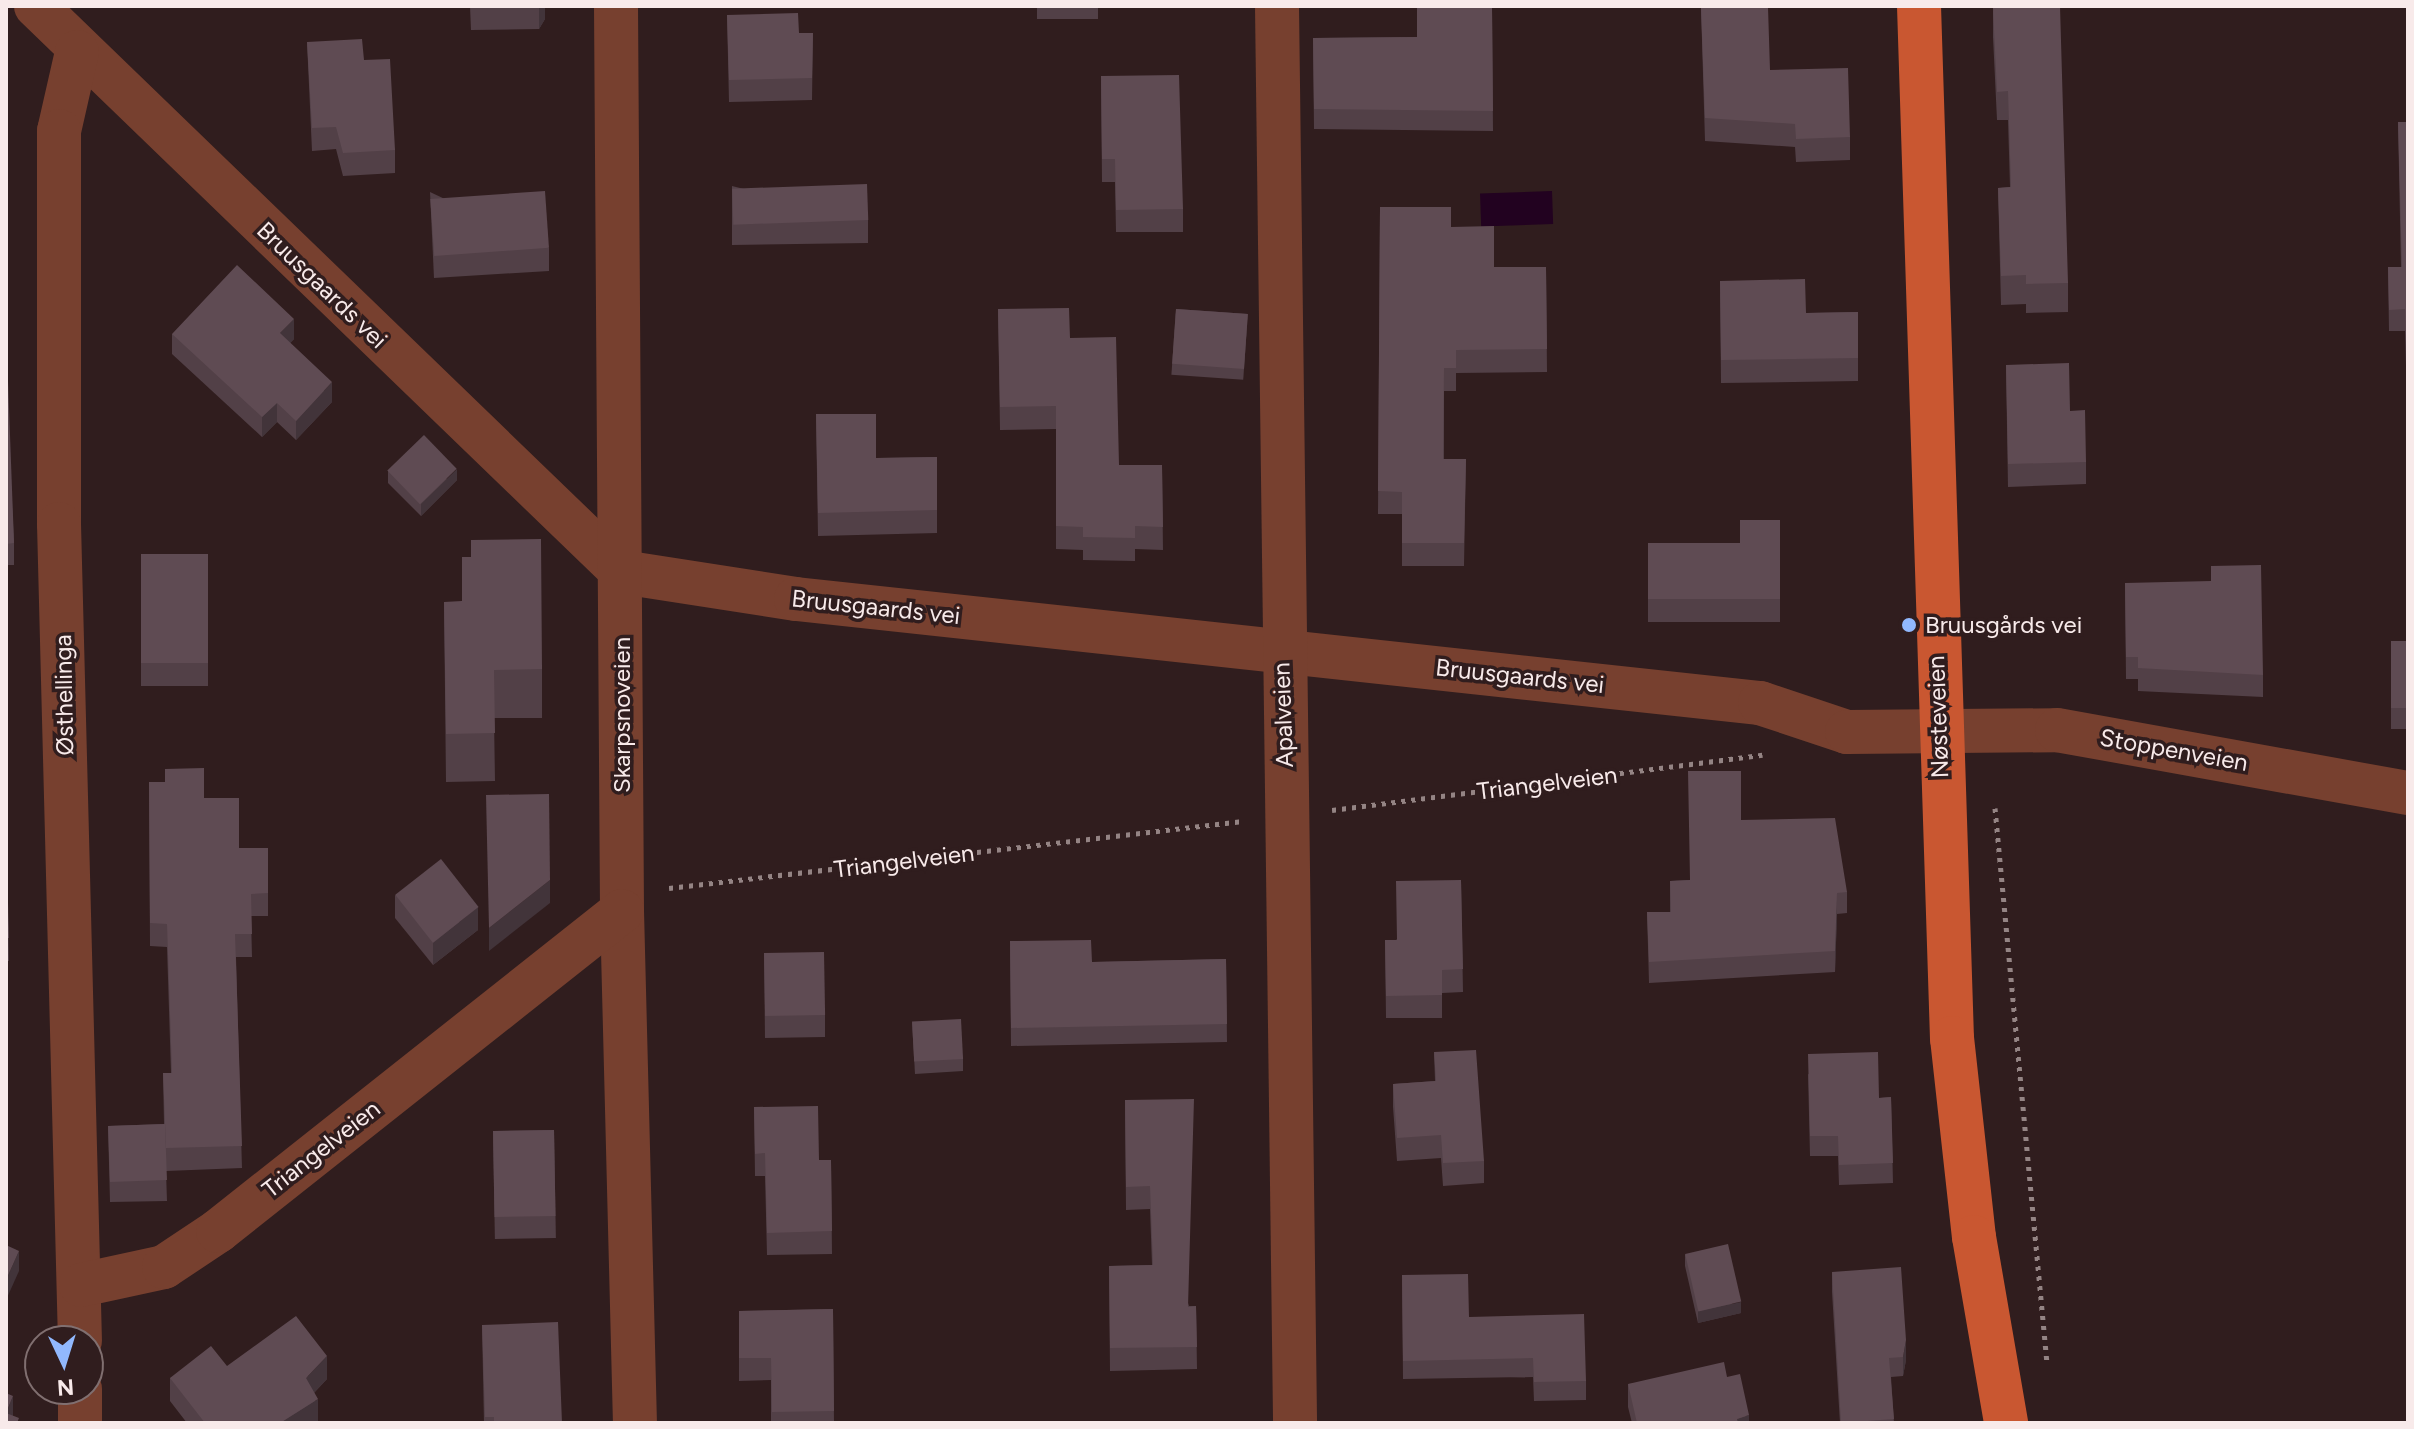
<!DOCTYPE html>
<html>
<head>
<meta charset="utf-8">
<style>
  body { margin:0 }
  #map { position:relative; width:2414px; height:1429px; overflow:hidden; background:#301d1e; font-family:Figtree,sans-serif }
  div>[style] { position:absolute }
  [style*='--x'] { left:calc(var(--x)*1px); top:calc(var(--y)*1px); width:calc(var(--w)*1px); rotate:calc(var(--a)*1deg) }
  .water>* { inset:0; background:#220220; transform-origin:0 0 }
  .path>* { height:5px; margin-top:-2.5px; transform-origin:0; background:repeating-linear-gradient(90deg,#948484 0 4px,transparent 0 10px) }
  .minor>* { height:44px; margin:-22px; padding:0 22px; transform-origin:22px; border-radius:22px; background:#77402f }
  .major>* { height:44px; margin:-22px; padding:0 22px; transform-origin:22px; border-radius:22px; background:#c95731 }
  .wall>* { inset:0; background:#524047; transform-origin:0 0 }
  .shaded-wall>* { inset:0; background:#42343a }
  .building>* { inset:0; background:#5f4b53; transform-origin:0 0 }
  .dots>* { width:22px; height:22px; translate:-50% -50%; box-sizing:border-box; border:4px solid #301d1e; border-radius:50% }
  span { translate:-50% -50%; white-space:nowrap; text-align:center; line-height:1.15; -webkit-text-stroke:7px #301d1e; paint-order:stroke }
  .street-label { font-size:24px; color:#f8eaea }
  .poi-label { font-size:24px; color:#f8eaea }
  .left { translate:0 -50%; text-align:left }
  .frame { position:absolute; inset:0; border:8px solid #f8eaea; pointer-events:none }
  .north { position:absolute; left:24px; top:1325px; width:80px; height:80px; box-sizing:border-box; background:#301d1e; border:2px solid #806f70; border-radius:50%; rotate:176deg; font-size:22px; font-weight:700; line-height:32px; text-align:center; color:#f8eaea }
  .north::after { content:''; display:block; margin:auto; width:28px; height:36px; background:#91b8fd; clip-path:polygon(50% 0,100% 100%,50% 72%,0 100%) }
</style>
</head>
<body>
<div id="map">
  <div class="water">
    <i style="left:1552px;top:191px;width:33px;height:72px;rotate:88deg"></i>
  </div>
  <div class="path">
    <i style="--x:1995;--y:808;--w:557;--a:84.65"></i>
    <i style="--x:1332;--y:810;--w:434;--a:-7.3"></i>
    <i style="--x:669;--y:888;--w:578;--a:-6.66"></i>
  </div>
  <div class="minor">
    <i style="--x:36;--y:6;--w:815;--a:44.01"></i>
    <i style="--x:622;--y:572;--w:176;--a:8.8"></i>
    <i style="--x:796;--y:599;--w:970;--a:6.16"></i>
    <i style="--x:1760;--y:703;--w:92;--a:18.4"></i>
    <i style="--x:1847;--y:732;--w:210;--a:-0.5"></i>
    <i style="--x:2057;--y:730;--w:357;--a:10.2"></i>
    <i style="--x:616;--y:6;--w:905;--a:89.62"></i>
    <i style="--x:622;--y:911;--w:512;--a:88.55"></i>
    <i style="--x:1277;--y:6;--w:1417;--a:89.27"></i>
    <i style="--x:77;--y:52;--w:81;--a:102.8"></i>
    <i style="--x:59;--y:131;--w:393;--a:90"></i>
    <i style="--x:59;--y:524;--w:817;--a:88.53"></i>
    <i style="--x:81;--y:1285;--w:85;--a:-12.2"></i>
    <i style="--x:164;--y:1267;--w:65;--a:-33.7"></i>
    <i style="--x:218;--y:1231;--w:515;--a:-38.38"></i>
    <i style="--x:80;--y:1423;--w:34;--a:-90"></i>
  </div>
  <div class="major">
    <i style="--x:1919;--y:6;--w:1033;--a:88.17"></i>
    <i style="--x:1952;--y:1038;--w:200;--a:83.7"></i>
    <i style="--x:1974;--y:1237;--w:189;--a:80.2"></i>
  </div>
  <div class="wall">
    <i style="clip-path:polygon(470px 6px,545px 6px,545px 19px,539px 29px,471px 30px)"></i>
    <i style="left:1037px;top:6px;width:61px;height:13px"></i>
    <i style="clip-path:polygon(1492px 6px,1493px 131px,1314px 129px,1313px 38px,1417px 37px)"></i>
    <i style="clip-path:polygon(1701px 8px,1770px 70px,1850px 137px,1850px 160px,1796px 162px,1795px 147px,1705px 141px)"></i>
    <i style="clip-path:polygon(1993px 8px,2068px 283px,2068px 312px,2026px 313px,2026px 304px,2001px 305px,1998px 188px,2010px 187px,2008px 120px,1997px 120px,1993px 37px)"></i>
    <i style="clip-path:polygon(727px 15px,799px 33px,813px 33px,812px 100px,729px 102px)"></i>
    <i style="clip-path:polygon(307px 42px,364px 60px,395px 150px,395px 173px,343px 176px,336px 149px,312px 151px)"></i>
    <i style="clip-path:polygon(1101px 76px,1183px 209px,1183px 232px,1116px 232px,1115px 182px,1102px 182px)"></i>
    <i style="clip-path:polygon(2398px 122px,2408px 122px,2408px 438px,2405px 331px,2389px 331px,2388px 267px,2401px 267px)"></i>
    <i style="clip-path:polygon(732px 186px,868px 220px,868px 243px,732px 245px)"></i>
    <i style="clip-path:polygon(430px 192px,549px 248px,549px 271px,434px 278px)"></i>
    <i style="clip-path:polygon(1380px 207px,1451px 227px,1494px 267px,1546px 267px,1547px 372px,1456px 373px,1456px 391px,1444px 391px,1444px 459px,1466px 459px,1464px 566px,1402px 566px,1402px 514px,1378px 514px)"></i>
    <i style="clip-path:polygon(1720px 281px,1806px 313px,1858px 312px,1858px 381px,1721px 383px)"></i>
    <i style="clip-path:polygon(998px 309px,1070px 338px,1119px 465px,1162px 465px,1163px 550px,1135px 549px,1135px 561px,1083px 560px,1083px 550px,1056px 549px,1056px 429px,1000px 430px)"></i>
    <i style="left:1176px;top:309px;width:72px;height:66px;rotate:4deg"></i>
    <i style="clip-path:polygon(172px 334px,294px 339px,290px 343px,332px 402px,296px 440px,277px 422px,262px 437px,172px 354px)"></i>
    <i style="clip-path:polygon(2006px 365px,2070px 411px,2086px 462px,2086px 484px,2008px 487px)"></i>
    <i style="clip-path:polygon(6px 381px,14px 543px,14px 565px,6px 565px)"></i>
    <i style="clip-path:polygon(816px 414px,876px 458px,937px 457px,937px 533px,818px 536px)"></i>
    <i style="clip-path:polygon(388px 471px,457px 480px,421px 516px,388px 483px)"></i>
    <i style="clip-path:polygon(1780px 520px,1780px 622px,1648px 622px,1648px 543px,1740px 543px)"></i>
    <i style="left:141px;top:554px;width:67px;height:132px"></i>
    <i style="clip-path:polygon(2125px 583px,2263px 675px,2263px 697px,2138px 691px,2138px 679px,2126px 679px)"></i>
    <i style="clip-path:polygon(444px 602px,542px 669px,542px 718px,494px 718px,495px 781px,446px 782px)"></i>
    <i style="left:2391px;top:641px;width:17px;height:88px"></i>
    <i style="clip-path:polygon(149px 782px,204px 798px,239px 848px,268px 848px,268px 916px,251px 916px,252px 957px,236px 957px,242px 1168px,166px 1171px,167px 1201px,110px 1202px,108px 1126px,164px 1124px,163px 1073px,171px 1073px,167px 947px,150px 946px)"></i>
    <i style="clip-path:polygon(1741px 820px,1847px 892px,1847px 913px,1837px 914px,1835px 972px,1649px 983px,1647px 912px,1670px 912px,1670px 881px,1690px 880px)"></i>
    <i style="clip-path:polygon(6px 830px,9px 961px,6px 961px)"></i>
    <i style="clip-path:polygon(1461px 880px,1463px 992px,1442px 993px,1442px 1018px,1386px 1018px,1385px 940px,1396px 940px)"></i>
    <i style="clip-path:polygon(395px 895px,478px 930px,433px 965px,395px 918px)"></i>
    <i style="clip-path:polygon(1010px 941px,1092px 962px,1226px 959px,1227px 1042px,1011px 1046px)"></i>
    <i style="clip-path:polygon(764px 953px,825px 1015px,825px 1037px,765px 1038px)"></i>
    <i style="clip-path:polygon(912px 1022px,963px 1059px,963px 1071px,915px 1074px)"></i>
    <i style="clip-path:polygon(1434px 1052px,1484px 1161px,1484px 1183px,1443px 1186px,1441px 1158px,1397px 1161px,1393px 1107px,1393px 1084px,1435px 1081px)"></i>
    <i style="clip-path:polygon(1808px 1074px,1879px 1098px,1891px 1097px,1893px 1183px,1839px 1185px,1838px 1156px,1810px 1156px)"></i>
    <i style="clip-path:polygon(1125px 1100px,1189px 1306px,1196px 1306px,1197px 1369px,1110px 1371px,1109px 1266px,1152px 1265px,1150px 1209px,1126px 1210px)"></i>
    <i style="clip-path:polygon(754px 1107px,819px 1160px,831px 1160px,832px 1254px,767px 1255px,765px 1176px,755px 1176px)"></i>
    <i style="left:554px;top:1130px;width:108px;height:61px;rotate:89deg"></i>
    <i style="clip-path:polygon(1685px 1254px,1741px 1313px,1698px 1323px,1685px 1266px)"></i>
    <i style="clip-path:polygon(1832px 1272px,1906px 1360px,1903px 1376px,1891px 1377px,1894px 1423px,1840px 1423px,1832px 1292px)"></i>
    <i style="clip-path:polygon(1402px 1275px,1469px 1317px,1586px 1381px,1586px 1400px,1534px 1401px,1533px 1377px,1403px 1379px)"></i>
    <i style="clip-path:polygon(833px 1309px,834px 1423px,771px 1423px,771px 1380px,739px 1381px,739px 1311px)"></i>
    <i style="clip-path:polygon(482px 1325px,562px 1423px,484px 1423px)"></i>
    <i style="clip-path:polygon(227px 1366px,327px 1379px,314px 1393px,318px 1422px,316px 1423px,187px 1423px,170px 1401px,170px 1378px)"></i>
    <i style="clip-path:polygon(1727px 1377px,1749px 1423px,1632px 1423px,1628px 1407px,1628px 1384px)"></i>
  </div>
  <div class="shaded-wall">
    <i style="clip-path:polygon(539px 6px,545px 6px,545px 19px,539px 29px)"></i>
    <i style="clip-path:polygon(294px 319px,294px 339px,280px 353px,280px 333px)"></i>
    <i style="clip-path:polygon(332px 382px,332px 402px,296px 440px,296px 421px)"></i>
    <i style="clip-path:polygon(277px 403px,277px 422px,262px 437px,262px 417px)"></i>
    <i style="clip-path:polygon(457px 469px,457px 480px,421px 516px,421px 504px)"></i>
    <i style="clip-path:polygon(550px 880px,550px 903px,489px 951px,489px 928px)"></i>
    <i style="clip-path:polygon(1837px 893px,1837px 914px,1835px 972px,1835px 951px)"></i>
    <i style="clip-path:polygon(478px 907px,478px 930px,433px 965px,433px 943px)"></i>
    <i style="clip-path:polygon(19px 1251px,19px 1271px,6px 1300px,6px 1280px)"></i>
    <i style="clip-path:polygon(1741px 1302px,1741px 1313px,1698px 1323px,1698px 1311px)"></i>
    <i style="clip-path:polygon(1906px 1340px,1906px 1360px,1903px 1376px,1903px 1357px)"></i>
    <i style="clip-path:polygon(8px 1349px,8px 1369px,6px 1373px,6px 1353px)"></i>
    <i style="clip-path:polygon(327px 1356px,327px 1379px,306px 1401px,306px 1378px)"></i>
    <i style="clip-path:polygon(13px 1396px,13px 1416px,10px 1423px,6px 1413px)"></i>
    <i style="clip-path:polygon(318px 1399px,318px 1422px,316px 1423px,280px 1423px)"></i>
    <i style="clip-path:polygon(1749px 1415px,1749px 1423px,1737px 1423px,1737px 1419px)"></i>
  </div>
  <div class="building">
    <i style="clip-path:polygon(470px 6px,539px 6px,471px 7px)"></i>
    <i style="clip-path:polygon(1417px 6px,1492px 6px,1493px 111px,1314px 109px,1313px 38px,1417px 37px)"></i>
    <i style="clip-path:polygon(2029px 6px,2060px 6px,2068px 283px,2026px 284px,2026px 275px,2001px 276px,1998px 188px,2011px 187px,2008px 91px,1997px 92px,1993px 8px)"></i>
    <i style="clip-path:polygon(1768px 7px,1770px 70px,1848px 68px,1850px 137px,1796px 139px,1795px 124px,1705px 118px,1701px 8px)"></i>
    <i style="clip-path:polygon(798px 13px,799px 33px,813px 33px,812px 78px,729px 80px,727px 15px)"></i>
    <i style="clip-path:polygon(362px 39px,364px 60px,390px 59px,395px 150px,343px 153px,336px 127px,312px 128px,307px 42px)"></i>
    <i style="clip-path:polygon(1179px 75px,1183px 209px,1116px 210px,1115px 159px,1102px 159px,1101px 76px)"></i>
    <i style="clip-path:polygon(2398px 122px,2408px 122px,2408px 417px,2405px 309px,2389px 310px,2388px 267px,2402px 267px)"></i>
    <i style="left:867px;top:184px;width:36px;height:135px;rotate:88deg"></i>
    <i style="left:545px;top:191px;width:57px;height:115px;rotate:86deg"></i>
    <i style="clip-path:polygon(1380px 207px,1451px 207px,1451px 227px,1494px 226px,1494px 267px,1546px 267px,1547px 349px,1456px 350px,1456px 368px,1444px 368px,1443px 459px,1466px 459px,1464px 543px,1402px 543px,1402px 492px,1378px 491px)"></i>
    <i style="clip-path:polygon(237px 265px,294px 319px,280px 333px,332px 382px,296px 421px,277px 403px,262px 417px,172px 334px)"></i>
    <i style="clip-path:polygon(1805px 279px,1806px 313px,1858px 312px,1858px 358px,1721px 360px,1720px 281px)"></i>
    <i style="clip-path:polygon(1069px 308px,1070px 338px,1116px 337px,1119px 465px,1162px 465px,1163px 527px,1135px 526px,1135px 538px,1083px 537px,1083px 527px,1056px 526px,1056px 406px,1000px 407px,998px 309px)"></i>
    <i style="left:1176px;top:309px;width:72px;height:55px;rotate:4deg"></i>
    <i style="clip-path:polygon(2069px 363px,2070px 411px,2085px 410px,2086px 462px,2008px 464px,2006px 365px)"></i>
    <i style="clip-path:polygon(6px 381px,8px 381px,14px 543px,6px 544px)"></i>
    <i style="clip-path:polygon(816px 414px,876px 414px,876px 458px,937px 457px,937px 510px,818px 513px)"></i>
    <i style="left:424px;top:435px;width:47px;height:51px;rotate:46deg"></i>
    <i style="clip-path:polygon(1740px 520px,1780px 520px,1780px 599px,1648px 599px,1648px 543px,1740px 543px)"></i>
    <i style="clip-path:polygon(541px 539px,542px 669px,494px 670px,495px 733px,446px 734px,444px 602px,462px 601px,462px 557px,471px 557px,471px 540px)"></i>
    <i style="left:141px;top:554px;width:67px;height:109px"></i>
    <i style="clip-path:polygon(2261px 565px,2263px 675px,2138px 668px,2138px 657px,2126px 657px,2125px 583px,2211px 581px,2211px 566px)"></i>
    <i style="left:2391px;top:641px;width:17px;height:67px"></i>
    <i style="clip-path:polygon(204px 768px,204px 798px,239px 798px,239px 848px,268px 848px,268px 893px,251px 894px,252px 934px,235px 934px,242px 1146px,166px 1148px,163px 1073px,172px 1073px,167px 924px,150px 923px,149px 782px,165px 782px,165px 769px)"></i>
    <i style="clip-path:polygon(1688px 771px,1741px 771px,1741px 820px,1835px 818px,1847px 892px,1837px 893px,1835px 951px,1649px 962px,1647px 912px,1671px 912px,1670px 881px,1690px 880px)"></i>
    <i style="clip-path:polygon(549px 794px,550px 880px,489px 928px,486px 795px)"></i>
    <i style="clip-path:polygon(6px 830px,9px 938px,6px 938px)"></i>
    <i style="left:441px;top:859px;width:61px;height:58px;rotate:52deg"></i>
    <i style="clip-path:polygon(1461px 880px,1463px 969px,1442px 970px,1442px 995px,1386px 996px,1385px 940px,1397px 940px,1396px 881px)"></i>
    <i style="clip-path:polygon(1091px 940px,1092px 962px,1226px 959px,1227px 1024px,1011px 1028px,1010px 941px)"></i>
    <i style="left:824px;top:952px;width:63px;height:60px;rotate:89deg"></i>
    <i style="left:961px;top:1019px;width:40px;height:49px;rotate:87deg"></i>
    <i style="clip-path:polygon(1476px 1050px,1484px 1161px,1443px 1163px,1441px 1135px,1397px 1138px,1393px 1084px,1436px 1081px,1434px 1052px)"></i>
    <i style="clip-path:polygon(1878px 1052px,1879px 1098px,1891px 1097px,1893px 1163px,1839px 1165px,1838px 1136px,1810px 1136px,1808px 1054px)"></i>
    <i style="clip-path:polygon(1194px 1099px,1188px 1307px,1196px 1306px,1197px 1347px,1110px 1348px,1109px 1266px,1153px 1265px,1150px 1186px,1126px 1187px,1125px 1100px)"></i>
    <i style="clip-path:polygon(818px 1106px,819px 1160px,831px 1160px,832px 1231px,767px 1233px,765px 1153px,755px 1154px,754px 1107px)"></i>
    <i style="left:165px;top:1124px;width:56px;height:57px;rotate:88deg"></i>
    <i style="left:554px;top:1130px;width:86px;height:61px;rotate:89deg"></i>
    <i style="left:1728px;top:1244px;width:59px;height:44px;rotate:77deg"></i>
    <i style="clip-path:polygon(6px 1245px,19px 1251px,6px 1280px)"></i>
    <i style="clip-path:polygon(1901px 1267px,1906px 1340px,1903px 1357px,1889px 1358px,1894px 1419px,1841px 1423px,1832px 1272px)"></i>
    <i style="clip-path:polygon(1468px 1274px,1469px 1317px,1584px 1314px,1586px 1381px,1534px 1382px,1533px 1358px,1403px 1361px,1402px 1275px)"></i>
    <i style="clip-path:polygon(833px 1309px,834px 1411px,772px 1412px,771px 1358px,739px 1358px,739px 1311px)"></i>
    <i style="clip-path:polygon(296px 1316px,327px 1356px,306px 1378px,318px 1399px,280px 1423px,205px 1423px,170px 1378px,211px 1346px,227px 1366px)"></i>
    <i style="clip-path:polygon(558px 1322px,562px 1423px,494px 1423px,494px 1417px,485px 1417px,482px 1325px)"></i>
    <i style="clip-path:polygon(1724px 1362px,1727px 1377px,1740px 1374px,1749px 1415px,1737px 1419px,1738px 1423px,1637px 1423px,1628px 1384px)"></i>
    <i style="clip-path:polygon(6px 1393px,13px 1396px,6px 1413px,19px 1418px,17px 1423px,6px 1423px)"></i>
  </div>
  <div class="dots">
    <i style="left:1909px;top:625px;background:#91b8fd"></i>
  </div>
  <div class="street-label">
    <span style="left:322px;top:285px;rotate:44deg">Bruusgaards vei</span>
    <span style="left:876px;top:607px;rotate:6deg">Bruusgaards vei</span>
    <span style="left:1520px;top:676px;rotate:6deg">Bruusgaards vei</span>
    <span style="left:64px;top:695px;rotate:-91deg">Østhellinga</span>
    <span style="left:622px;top:715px;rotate:-90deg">Skarpsnoveien</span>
    <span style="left:1283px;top:715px;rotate:-92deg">Apalveien</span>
    <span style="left:1938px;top:717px;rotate:-92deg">Nøsteveien</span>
    <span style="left:2174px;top:750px;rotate:10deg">Stoppenveien</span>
    <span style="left:1547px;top:783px;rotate:-7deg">Triangelveien</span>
    <span style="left:904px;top:861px;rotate:-7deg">Triangelveien</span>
    <span style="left:321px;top:1149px;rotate:-38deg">Triangelveien</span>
  </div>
  <div class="poi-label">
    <span class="left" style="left:1925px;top:625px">Bruusgårds vei</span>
  </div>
  <div class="frame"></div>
  <div class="north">N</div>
</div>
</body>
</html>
